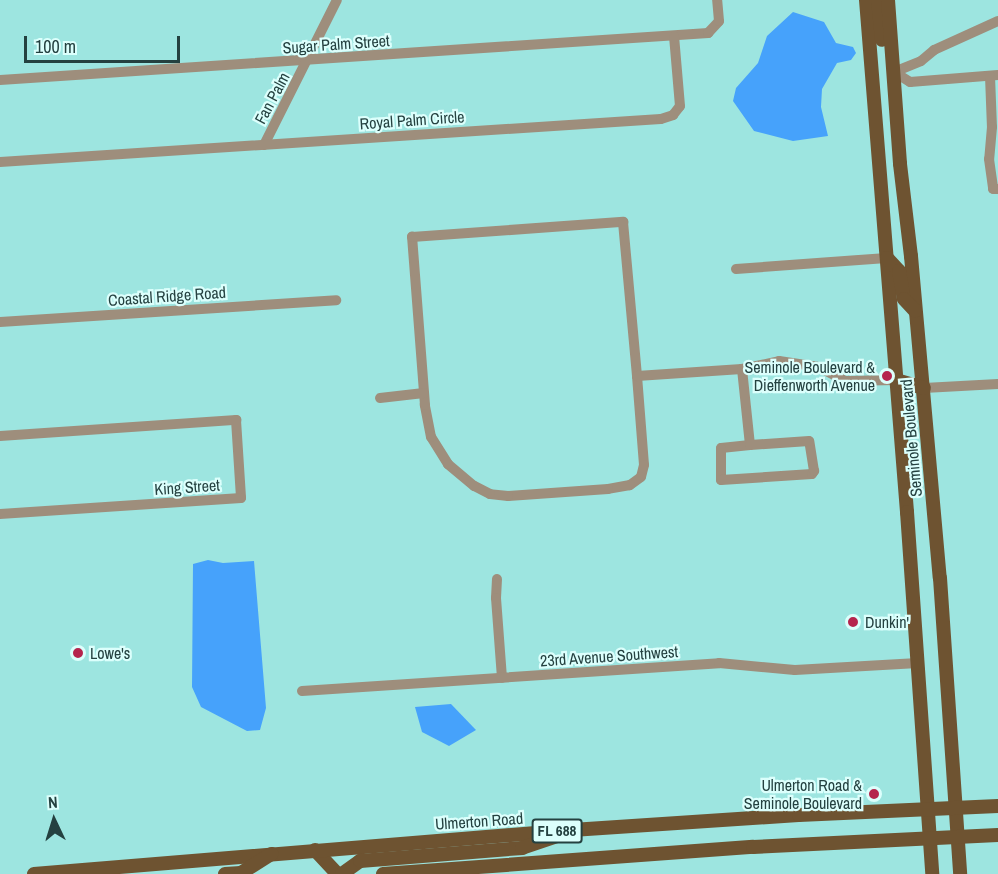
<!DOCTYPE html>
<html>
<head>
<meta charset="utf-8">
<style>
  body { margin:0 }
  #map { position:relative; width:998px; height:874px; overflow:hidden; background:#9de5e0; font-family:"Archivo Narrow",sans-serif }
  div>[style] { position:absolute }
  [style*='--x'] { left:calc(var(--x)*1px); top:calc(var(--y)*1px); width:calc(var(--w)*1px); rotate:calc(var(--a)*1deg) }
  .water>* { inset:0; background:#46a2fb }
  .minor>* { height:10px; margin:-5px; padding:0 5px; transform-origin:5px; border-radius:5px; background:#9e8e7c }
  .major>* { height:14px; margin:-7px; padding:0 7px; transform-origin:7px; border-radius:7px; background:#6e5331 }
  .dots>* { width:16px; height:16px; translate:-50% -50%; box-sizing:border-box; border:3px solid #dcfffc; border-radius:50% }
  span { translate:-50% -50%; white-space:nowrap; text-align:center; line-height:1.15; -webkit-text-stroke:4.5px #dcfffc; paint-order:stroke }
  .shield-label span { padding:2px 4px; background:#dcfffc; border:2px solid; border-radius:4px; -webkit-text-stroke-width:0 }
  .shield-label { font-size:15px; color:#244140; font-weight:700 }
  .street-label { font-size:16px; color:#244140 }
  .poi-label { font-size:16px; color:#244140 }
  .right { translate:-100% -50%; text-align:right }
  .left { translate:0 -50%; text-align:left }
  .north { position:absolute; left:24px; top:790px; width:60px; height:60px; -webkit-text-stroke:4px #dcfffc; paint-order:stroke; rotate:356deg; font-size:16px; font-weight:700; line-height:24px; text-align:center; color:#244140 }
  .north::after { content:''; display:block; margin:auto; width:21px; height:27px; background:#244140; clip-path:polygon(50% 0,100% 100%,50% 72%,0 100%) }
  .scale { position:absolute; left:24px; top:36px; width:156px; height:27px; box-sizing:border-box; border:3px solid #244140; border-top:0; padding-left:8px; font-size:18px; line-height:21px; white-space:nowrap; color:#244140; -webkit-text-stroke:4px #dcfffc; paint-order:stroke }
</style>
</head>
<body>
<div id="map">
  <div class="water">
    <i style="clip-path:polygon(793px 12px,824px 22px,836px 43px,853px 47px,856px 53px,851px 60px,837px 63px,822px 89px,821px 107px,828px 136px,793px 141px,754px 131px,733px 101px,736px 88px,758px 63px,767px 36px)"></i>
    <i style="clip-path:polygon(208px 560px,223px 563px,254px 561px,266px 708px,260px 730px,247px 731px,201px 707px,192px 687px,193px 564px)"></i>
    <i style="clip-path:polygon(451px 704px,476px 730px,449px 746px,422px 732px,415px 707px)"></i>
  </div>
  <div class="minor">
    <i style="--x:894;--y:72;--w:29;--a:-22"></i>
    <i style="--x:921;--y:61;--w:17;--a:-40"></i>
    <i style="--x:934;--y:50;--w:70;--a:-24.4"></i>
    <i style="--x:894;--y:72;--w:19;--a:32"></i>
    <i style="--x:910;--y:82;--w:88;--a:-4.5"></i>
    <i style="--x:990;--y:76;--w:51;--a:87.8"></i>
    <i style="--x:992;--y:127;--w:32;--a:95"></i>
    <i style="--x:989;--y:159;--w:30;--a:82"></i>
    <i style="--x:993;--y:189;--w:5;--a:0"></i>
    <i style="--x:0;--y:80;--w:710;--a:-3.8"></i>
    <i style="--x:708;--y:33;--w:16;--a:-47"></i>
    <i style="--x:719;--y:21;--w:21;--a:-95"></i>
    <i style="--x:264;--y:145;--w:162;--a:-63.3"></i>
    <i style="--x:0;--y:162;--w:662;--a:-3.72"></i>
    <i style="--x:661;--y:119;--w:13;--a:-18"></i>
    <i style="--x:673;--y:115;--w:11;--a:-52"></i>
    <i style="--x:680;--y:106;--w:70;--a:-94.9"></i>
    <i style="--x:736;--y:269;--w:151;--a:-4.2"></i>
    <i style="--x:0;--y:322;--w:337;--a:-3.7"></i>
    <i style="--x:742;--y:369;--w:76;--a:84"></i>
    <i style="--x:750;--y:445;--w:29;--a:174"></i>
    <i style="--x:721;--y:448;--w:32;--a:90"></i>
    <i style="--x:721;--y:480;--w:91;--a:-3.8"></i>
    <i style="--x:812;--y:474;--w:4;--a:-56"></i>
    <i style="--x:814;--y:471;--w:30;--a:-99"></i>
    <i style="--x:809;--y:441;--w:59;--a:176.1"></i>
    <i style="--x:637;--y:376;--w:89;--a:85.5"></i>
    <i style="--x:644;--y:465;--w:12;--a:104"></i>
    <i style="--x:641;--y:477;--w:14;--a:144"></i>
    <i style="--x:630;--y:485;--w:22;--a:170"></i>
    <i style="--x:608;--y:489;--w:100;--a:176"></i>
    <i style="--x:508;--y:496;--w:18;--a:-174"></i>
    <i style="--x:490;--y:494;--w:18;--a:-153"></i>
    <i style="--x:474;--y:486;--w:34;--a:-140"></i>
    <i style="--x:448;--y:464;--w:32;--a:-122"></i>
    <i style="--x:431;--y:437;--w:33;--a:-101"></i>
    <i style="--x:425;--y:405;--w:169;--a:-94.4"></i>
    <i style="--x:412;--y:237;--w:212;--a:-4.1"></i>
    <i style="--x:623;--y:222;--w:155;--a:84.8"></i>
    <i style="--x:637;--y:376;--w:105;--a:-3.8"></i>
    <i style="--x:742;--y:369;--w:38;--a:-12"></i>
    <i style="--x:779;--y:361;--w:40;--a:8.5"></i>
    <i style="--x:819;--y:367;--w:30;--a:28"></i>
    <i style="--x:845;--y:381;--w:51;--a:-1.1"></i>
    <i style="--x:924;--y:388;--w:74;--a:-3.1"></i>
    <i style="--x:380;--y:398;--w:44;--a:-6.5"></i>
    <i style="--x:0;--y:436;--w:237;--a:-3.9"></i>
    <i style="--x:236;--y:420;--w:78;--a:86.3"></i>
    <i style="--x:241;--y:498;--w:242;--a:176.2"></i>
    <i style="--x:497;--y:579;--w:19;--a:93"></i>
    <i style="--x:496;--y:598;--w:80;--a:85.7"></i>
    <i style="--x:302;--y:691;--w:418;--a:-3.8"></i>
    <i style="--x:719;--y:663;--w:76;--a:5.3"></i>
    <i style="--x:795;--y:670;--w:123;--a:-3.3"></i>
  </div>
  <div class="major">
    <i style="--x:866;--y:0;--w:514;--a:85.42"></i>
    <i style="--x:907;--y:512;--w:363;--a:86"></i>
    <i style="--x:878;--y:0;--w:40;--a:84.3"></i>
    <i style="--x:888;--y:0;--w:164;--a:85.8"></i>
    <i style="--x:900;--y:164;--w:93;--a:83.2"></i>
    <i style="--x:911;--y:256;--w:323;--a:84.9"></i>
    <i style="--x:940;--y:578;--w:297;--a:86.1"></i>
    <i style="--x:887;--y:258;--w:18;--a:47"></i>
    <i style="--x:899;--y:271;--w:28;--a:80"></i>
    <i style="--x:904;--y:299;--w:16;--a:47"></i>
    <i style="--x:896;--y:380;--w:29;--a:16"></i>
    <i style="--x:315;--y:850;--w:33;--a:47"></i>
    <i style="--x:34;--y:874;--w:540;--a:-4.68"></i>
    <i style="--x:572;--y:830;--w:227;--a:-3.8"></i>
    <i style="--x:799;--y:815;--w:199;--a:-2.6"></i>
    <i style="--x:225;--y:874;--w:16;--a:-4"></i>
    <i style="--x:241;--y:873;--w:36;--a:-32"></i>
    <i style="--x:342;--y:874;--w:22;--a:-36"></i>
    <i style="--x:360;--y:861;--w:163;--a:-4.6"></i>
    <i style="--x:522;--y:848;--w:36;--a:-19"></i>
    <i style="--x:383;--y:874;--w:371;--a:-4.2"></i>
    <i style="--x:753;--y:847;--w:245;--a:-2.8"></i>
  </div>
  <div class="dots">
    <i style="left:887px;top:376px;background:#b5244d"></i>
    <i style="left:853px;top:622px;background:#b5244d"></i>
    <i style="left:78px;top:653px;background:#b5244d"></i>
    <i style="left:874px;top:794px;background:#b5244d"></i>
  </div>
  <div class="shield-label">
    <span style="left:557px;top:831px">FL 688</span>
  </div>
  <div class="street-label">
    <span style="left:336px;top:44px;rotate:-4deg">Sugar Palm Street</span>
    <span style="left:272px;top:98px;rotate:-62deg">Fan Palm</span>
    <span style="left:412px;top:120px;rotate:-4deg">Royal Palm Circle</span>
    <span style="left:167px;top:296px;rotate:-4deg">Coastal Ridge Road</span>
    <span style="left:911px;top:438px;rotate:-95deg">Seminole Boulevard</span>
    <span style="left:187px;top:487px;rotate:-4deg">King Street</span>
    <span style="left:609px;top:656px;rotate:-4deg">23rd Avenue Southwest</span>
    <span style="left:479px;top:821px;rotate:-4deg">Ulmerton Road</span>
  </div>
  <div class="poi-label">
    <span class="right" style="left:875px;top:376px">Seminole Boulevard &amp;<br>Dieffenworth Avenue</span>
    <span class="left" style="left:865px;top:622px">Dunkin'</span>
    <span class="left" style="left:90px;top:653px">Lowe's</span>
    <span class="right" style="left:862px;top:794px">Ulmerton Road &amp;<br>Seminole Boulevard</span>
  </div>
  <div class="north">N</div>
  <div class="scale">100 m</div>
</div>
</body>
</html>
